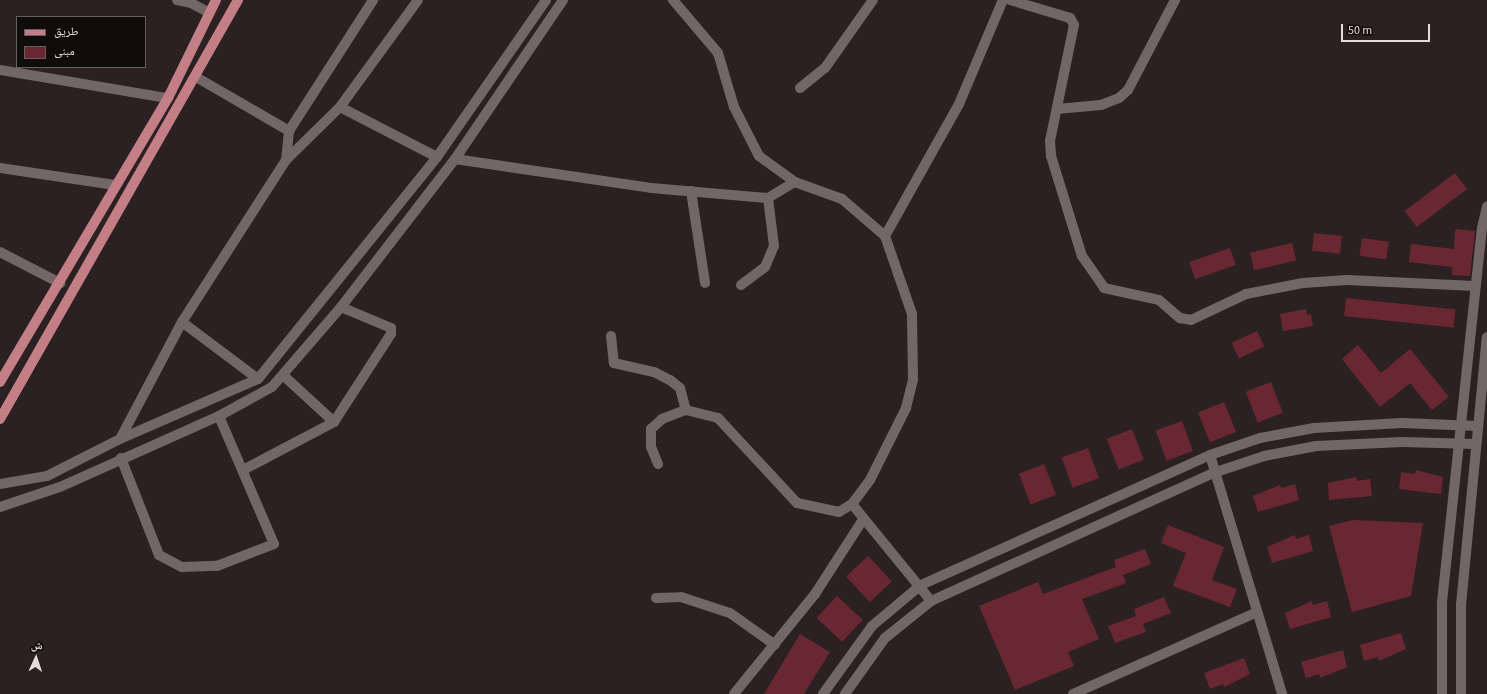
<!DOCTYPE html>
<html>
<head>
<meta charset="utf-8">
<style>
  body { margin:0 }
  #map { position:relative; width:1487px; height:694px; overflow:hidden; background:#2c2122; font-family:"Source Sans 3","Noto Naskh Arabic",sans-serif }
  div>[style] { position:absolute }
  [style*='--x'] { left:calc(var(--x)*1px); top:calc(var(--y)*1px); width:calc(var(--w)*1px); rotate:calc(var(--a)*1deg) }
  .building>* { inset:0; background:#692831; transform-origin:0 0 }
  .minor>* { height:10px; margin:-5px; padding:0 5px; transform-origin:5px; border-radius:5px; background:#736666 }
  .major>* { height:10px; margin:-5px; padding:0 5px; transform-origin:5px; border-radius:5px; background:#c47e85 }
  span { translate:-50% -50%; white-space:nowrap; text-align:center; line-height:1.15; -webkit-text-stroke:3px #110c0c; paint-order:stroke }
  .legend { position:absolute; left:16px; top:16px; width:130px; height:52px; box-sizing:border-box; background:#110c0c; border:1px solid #655f5f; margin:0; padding:5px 7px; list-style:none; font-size:12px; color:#e3dcdc }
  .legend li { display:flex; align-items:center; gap:8px; height:20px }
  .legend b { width:20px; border:1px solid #655f5f }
  .north { position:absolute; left:16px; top:638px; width:40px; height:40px; -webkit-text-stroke:3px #110c0c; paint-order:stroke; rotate:3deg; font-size:11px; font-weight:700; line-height:16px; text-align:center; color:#e3dcdc }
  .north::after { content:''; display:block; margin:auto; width:14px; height:18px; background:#e3dcdc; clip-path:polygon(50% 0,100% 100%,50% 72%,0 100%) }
  .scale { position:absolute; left:1341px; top:24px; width:89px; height:18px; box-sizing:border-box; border:2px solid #e3dcdc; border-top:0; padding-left:5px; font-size:12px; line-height:14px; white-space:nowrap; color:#e3dcdc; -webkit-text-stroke:3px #110c0c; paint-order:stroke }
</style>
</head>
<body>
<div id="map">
  <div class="building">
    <i style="left:1455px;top:173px;width:20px;height:63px;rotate:53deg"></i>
    <i style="clip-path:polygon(1455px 229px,1475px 231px,1470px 276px,1452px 275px,1452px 267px,1409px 262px,1411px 244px,1454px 249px)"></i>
    <i style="left:1314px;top:233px;width:28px;height:18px;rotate:6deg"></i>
    <i style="left:1362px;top:238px;width:27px;height:18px;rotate:8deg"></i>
    <i style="left:1292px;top:243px;width:18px;height:43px;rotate:77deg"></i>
    <i style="left:1230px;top:248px;width:18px;height:43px;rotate:71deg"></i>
    <i style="left:1346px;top:298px;width:110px;height:18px;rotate:6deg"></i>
    <i style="clip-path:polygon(1306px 309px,1307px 315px,1311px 314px,1313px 326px,1283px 331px,1280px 314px)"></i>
    <i style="left:1257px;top:331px;width:17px;height:28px;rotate:65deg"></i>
    <i style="clip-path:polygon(1358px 345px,1381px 373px,1410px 349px,1449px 397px,1432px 410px,1410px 383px,1380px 407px,1342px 359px)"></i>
    <i style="left:1271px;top:382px;width:33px;height:27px;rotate:69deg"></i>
    <i style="left:1224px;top:402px;width:32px;height:28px;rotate:68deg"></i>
    <i style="left:1182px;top:421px;width:32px;height:28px;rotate:70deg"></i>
    <i style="left:1132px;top:429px;width:33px;height:27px;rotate:69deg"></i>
    <i style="left:1088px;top:448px;width:32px;height:28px;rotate:70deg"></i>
    <i style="left:1044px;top:464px;width:33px;height:27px;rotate:69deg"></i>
    <i style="clip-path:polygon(1416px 470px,1443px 477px,1441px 494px,1399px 489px,1401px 472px,1415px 474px)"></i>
    <i style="clip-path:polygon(1356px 477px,1357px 481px,1370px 479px,1372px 496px,1329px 500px,1328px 483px)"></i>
    <i style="clip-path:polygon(1295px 484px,1299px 500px,1258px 512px,1253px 496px,1280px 485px,1281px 488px)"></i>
    <i style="clip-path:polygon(1353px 520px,1423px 523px,1411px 596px,1352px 612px,1329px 526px)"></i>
    <i style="clip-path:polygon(1168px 525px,1224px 547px,1212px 580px,1237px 589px,1230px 607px,1173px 586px,1186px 553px,1161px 543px)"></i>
    <i style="clip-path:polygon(1295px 535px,1296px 539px,1309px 535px,1313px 551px,1272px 563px,1267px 547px)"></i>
    <i style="clip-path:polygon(1145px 549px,1151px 564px,1123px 575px,1126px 583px,1082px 599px,1099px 639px,1068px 652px,1074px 666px,1015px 690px,979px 606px,1038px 582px,1043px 594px,1116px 567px,1114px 560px)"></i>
    <i style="left:868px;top:556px;width:35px;height:30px;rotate:47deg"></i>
    <i style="left:837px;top:596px;width:35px;height:30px;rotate:43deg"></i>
    <i style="clip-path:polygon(1164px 597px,1171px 613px,1143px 624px,1146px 632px,1115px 643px,1108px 626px,1136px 616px,1134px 609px)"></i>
    <i style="clip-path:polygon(1312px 601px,1313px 605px,1327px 601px,1331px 617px,1290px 629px,1285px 613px)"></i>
    <i style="clip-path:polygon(1401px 633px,1406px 649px,1379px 661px,1378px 657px,1364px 661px,1360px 645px)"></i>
    <i style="clip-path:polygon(800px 634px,830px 652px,804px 694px,764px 694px)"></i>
    <i style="clip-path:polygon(1343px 650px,1347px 667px,1320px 678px,1319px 674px,1306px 678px,1301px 662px)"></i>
    <i style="clip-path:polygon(1244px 658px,1250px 674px,1224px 687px,1223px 684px,1210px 689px,1204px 673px)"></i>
  </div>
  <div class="minor">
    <i style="--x:177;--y:0;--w:14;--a:12"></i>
    <i style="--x:191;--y:3;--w:19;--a:28"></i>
    <i style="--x:1010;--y:0;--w:63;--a:16.7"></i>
    <i style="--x:1070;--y:18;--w:8;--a:60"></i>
    <i style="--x:1074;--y:25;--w:118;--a:101.7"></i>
    <i style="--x:1050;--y:141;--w:15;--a:86"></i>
    <i style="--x:1051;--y:156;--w:105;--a:72.8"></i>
    <i style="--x:1082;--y:256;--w:39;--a:55"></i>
    <i style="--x:1104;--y:288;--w:56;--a:12.3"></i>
    <i style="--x:1159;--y:300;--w:28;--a:41"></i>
    <i style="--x:1180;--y:318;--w:11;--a:10"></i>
    <i style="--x:1191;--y:320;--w:61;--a:-25.3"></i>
    <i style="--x:1246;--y:294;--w:58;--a:-10.9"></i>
    <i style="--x:1303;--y:283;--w:44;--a:-3.9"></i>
    <i style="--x:1347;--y:280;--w:128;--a:2.7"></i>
    <i style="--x:0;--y:70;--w:170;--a:9.5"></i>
    <i style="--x:196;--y:77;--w:108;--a:30.1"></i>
    <i style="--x:800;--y:88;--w:32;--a:-39"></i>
    <i style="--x:825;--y:68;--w:83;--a:-54.8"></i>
    <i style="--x:340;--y:107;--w:109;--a:27.3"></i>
    <i style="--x:1057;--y:109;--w:44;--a:-5.2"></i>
    <i style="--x:1101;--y:105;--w:19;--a:-21"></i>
    <i style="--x:1119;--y:98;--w:12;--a:-42"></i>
    <i style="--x:1128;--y:90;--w:102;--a:-62.4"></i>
    <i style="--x:455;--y:159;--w:198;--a:8.4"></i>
    <i style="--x:651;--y:188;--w:117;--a:4.9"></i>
    <i style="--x:768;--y:198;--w:31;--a:-31"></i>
    <i style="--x:286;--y:160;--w:76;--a:-44.5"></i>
    <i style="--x:340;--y:107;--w:132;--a:-53.9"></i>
    <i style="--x:0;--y:168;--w:116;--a:8.4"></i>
    <i style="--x:691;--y:191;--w:93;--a:81.3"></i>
    <i style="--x:885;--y:236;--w:151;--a:-60.7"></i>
    <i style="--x:959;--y:104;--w:113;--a:-67.1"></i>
    <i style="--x:0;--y:252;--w:68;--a:27.3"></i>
    <i style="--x:741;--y:285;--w:30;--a:-37"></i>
    <i style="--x:765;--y:267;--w:23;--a:-67"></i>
    <i style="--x:774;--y:246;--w:48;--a:-97.1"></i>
    <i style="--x:182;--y:322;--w:95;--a:36.9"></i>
    <i style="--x:611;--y:336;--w:27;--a:84"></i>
    <i style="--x:614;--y:363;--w:41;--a:12.7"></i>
    <i style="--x:654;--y:372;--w:18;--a:27"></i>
    <i style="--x:670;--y:380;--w:13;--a:39"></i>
    <i style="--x:680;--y:388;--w:23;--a:75"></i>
    <i style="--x:686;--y:410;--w:33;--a:14"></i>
    <i style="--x:718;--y:418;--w:116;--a:47.1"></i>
    <i style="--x:797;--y:503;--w:43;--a:12.1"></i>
    <i style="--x:839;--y:512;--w:15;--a:-32"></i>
    <i style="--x:852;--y:504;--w:30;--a:-53"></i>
    <i style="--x:870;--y:480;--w:80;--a:-63.4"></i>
    <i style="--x:906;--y:408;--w:30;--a:-76"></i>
    <i style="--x:913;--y:379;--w:65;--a:-90.9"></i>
    <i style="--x:912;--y:314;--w:83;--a:-109.1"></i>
    <i style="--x:885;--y:236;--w:57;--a:-139.3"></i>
    <i style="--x:842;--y:199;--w:50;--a:-160.1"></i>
    <i style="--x:795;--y:182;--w:44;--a:-144.2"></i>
    <i style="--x:759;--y:156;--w:55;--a:-117"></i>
    <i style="--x:734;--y:107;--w:56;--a:-106.5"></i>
    <i style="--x:718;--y:53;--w:70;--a:-130.3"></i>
    <i style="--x:284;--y:376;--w:68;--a:42.6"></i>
    <i style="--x:120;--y:439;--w:132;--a:-62.1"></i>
    <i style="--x:182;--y:322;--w:193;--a:-57.3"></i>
    <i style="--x:286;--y:160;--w:29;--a:-84"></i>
    <i style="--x:289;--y:131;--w:156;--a:-57.3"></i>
    <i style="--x:1210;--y:455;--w:250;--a:73.2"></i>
    <i style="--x:121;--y:458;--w:104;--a:68.6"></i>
    <i style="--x:159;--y:555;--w:26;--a:28"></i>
    <i style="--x:182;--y:567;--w:35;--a:-2"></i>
    <i style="--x:217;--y:566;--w:61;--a:-21.1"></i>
    <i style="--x:274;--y:544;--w:139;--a:-113.3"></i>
    <i style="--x:658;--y:464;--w:18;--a:-112"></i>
    <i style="--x:651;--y:447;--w:18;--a:-90"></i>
    <i style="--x:651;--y:429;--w:15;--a:-42"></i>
    <i style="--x:662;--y:419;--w:26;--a:-21"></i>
    <i style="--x:245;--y:469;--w:101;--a:-27.8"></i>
    <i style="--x:334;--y:422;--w:105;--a:-57.1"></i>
    <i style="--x:391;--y:334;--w:6;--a:-90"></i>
    <i style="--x:391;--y:328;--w:54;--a:-157.2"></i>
    <i style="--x:0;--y:484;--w:48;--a:-9.7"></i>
    <i style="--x:47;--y:476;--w:82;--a:-26.9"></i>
    <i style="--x:120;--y:439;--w:150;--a:-23.5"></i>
    <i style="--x:258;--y:379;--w:285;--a:-51.1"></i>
    <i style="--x:437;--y:157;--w:191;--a:-55.2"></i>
    <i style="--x:852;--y:504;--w:125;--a:50.8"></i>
    <i style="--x:0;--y:507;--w:63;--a:-18.4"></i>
    <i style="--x:60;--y:487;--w:174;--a:-24.1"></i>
    <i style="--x:219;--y:416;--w:60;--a:-28.7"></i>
    <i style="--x:272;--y:387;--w:106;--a:-49.2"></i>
    <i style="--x:341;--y:307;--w:187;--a:-52.4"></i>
    <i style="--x:455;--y:159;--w:192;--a:-55.8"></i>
    <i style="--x:656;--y:598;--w:25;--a:-2"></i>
    <i style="--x:681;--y:597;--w:52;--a:18.1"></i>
    <i style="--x:730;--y:613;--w:55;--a:35.4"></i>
    <i style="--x:734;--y:694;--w:129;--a:-51"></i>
    <i style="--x:815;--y:594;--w:90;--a:-57.2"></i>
    <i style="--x:823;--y:694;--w:84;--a:-54.2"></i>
    <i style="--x:872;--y:626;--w:64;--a:-39.9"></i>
    <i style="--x:921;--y:585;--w:317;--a:-24.2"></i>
    <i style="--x:1210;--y:455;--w:53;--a:-18.8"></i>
    <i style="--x:1260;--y:438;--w:55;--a:-10.5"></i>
    <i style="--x:1314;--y:428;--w:88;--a:-3.3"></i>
    <i style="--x:1402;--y:423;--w:76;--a:2.3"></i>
    <i style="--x:845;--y:694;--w:69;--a:-54.5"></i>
    <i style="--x:885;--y:638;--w:59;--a:-38.8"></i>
    <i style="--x:931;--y:601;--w:313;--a:-24.4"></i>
    <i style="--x:1216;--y:472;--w:51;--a:-18.4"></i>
    <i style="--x:1264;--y:456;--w:53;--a:-10.9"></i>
    <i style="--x:1316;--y:446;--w:86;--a:-2.7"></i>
    <i style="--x:1402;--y:442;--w:74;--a:1.5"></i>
    <i style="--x:1073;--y:694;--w:201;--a:-24"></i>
    <i style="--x:1442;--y:694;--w:92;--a:-90"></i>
    <i style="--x:1442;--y:602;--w:376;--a:-83.9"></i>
    <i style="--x:1482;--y:228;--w:22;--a:-77"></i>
    <i style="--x:1461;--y:694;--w:89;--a:-90"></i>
    <i style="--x:1461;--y:605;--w:269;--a:-84.5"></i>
  </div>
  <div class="major">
    <i style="--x:0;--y:382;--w:330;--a:-59.4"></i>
    <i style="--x:168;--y:98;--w:109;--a:-63.9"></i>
    <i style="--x:0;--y:419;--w:482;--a:-60.4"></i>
  </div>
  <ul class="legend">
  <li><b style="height:5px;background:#c47e85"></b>طريق</li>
  <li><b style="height:11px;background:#692831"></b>مبنى</li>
  </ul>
  <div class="north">ش</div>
  <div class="scale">50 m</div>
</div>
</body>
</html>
